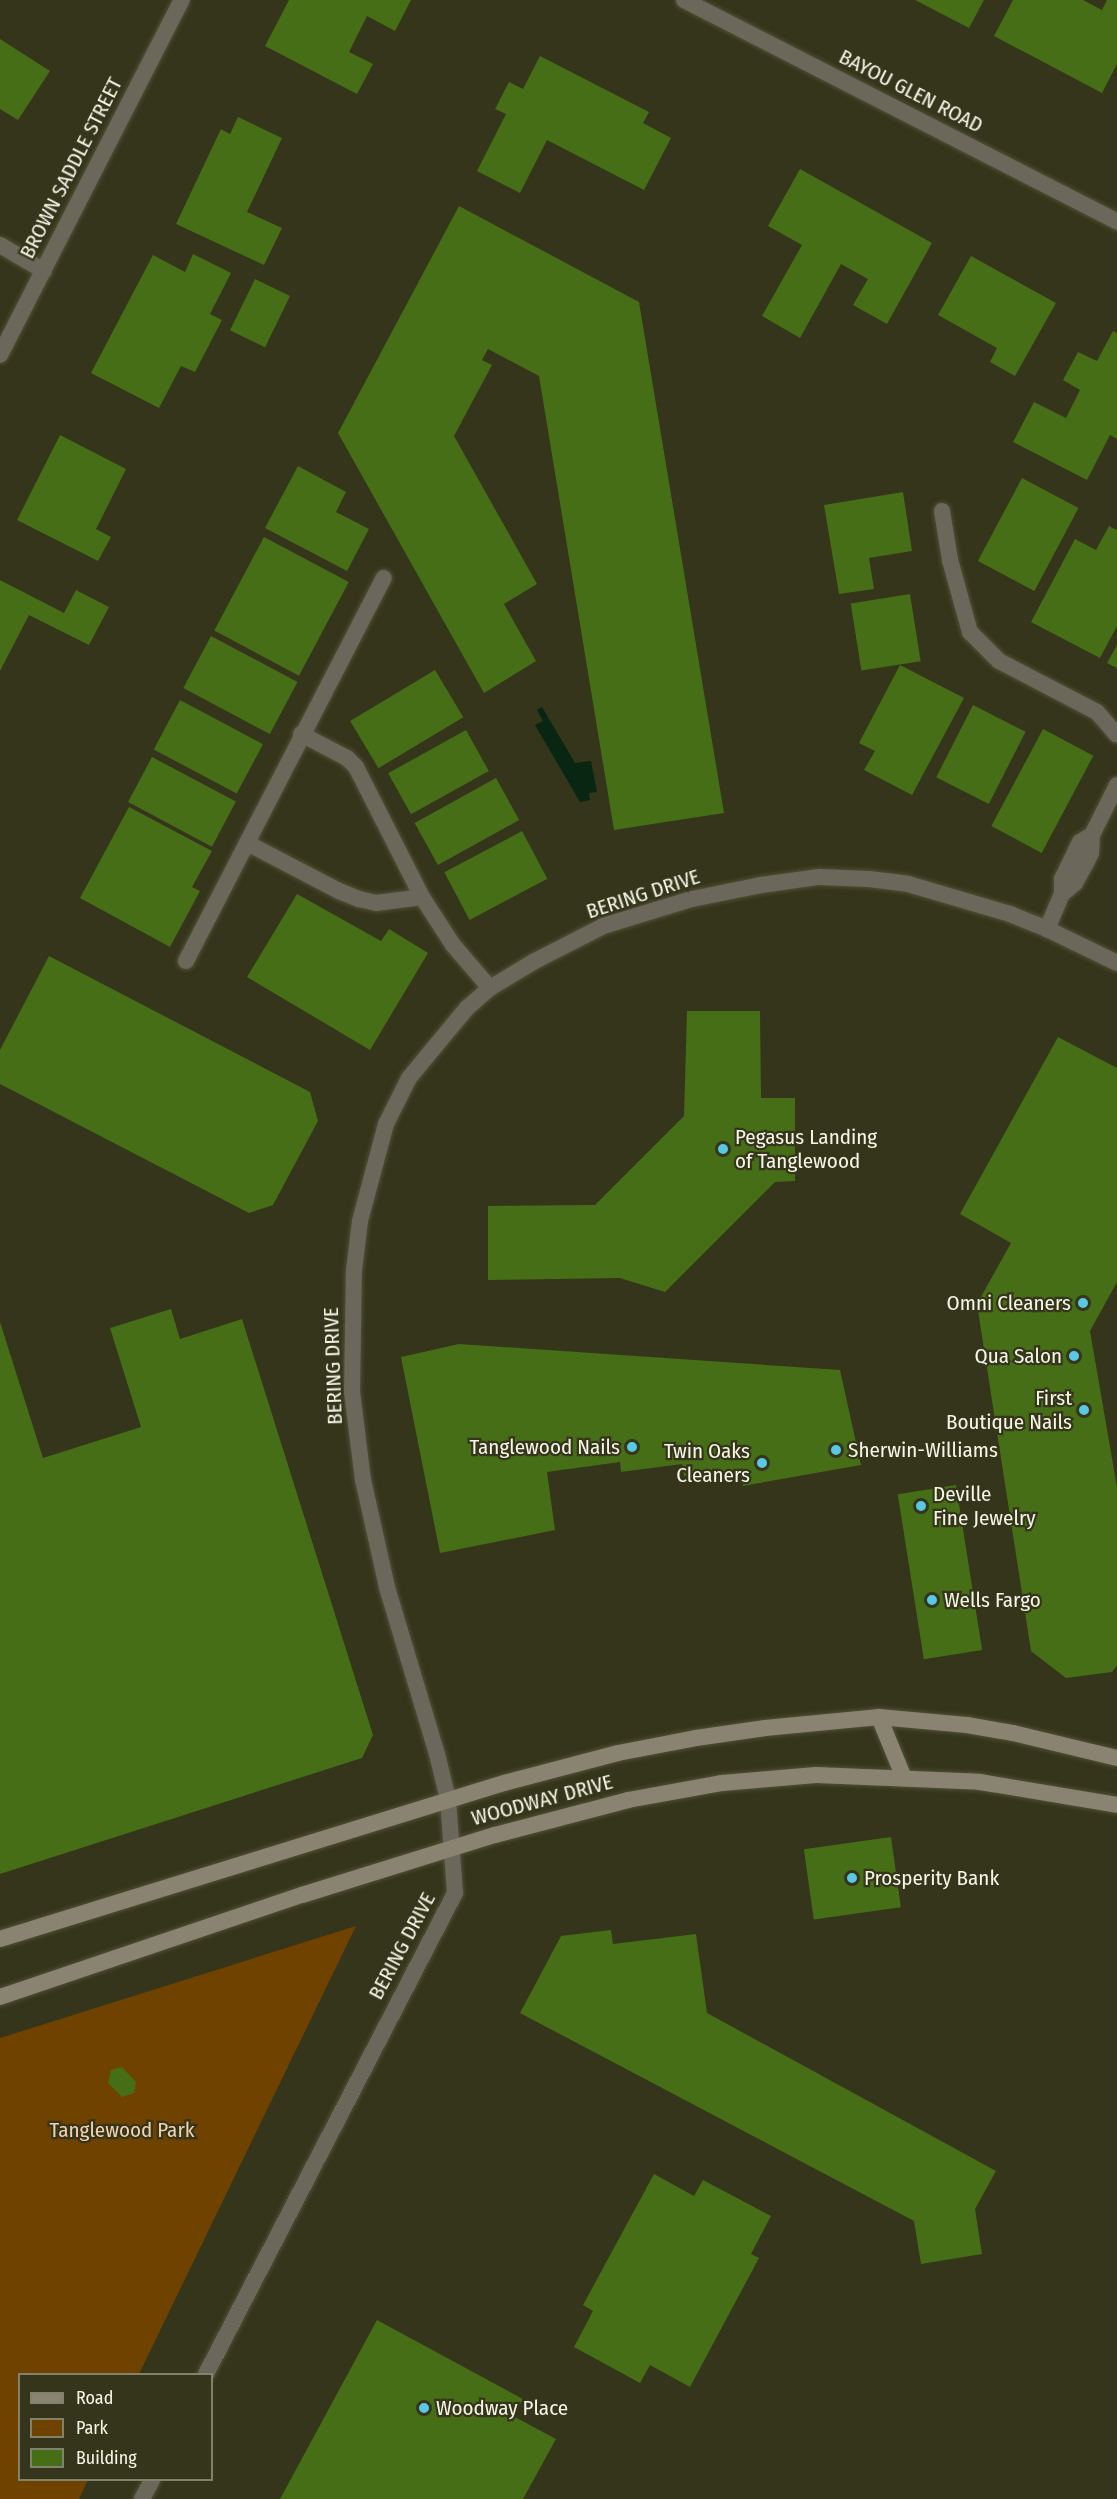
<!DOCTYPE html>
<html>
<head>
<meta charset="utf-8">
<style>
  body { margin:0 }
  #map { position:relative; width:1117px; height:2499px; overflow:hidden; background:#34351a; font-family:"Fira Sans Condensed",sans-serif }
  div>[style] { position:absolute }
  [style*='--x'] { left:calc(var(--x)*1px); top:calc(var(--y)*1px); width:calc(var(--w)*1px); rotate:calc(var(--a)*1deg) }
  .green>* { inset:0; background:#6f4200 }
  .water>* { inset:0; background:#092613 }
  .building>* { inset:0; background:#466e16; transform-origin:0 0 }
  .roads { filter:drop-shadow(0 0 2px #4f5037) drop-shadow(0 0 2px #4f5037) }
  .minor>* { height:16px; margin:-8px; padding:0 8px; transform-origin:8px; border-radius:8px; background:#6b675b }
  .tertiary>* { height:16px; margin:-8px; padding:0 8px; transform-origin:8px; border-radius:8px; background:#6b675b }
  .secondary>* { height:16px; margin:-8px; padding:0 8px; transform-origin:8px; border-radius:8px; background:#8b8371 }
  .dots>* { width:16px; height:16px; translate:-50% -50%; box-sizing:border-box; border:3px solid #34351a; border-radius:50% }
  span { translate:-50% -50%; white-space:nowrap; text-align:center; line-height:1.15; -webkit-text-stroke:4.5px #34351a; paint-order:stroke }
  .street-label { font-size:21px; color:#f5f6e6 }
  .poi-label { font-size:21px; color:#f5f6e6 }
  .left { translate:0 -50%; text-align:left }
  .right { translate:-100% -50%; text-align:right }
  .park-label { font-size:21px; color:#f4d1ae }
  .legend { position:absolute; left:18px; top:2373px; width:195px; height:108px; box-sizing:border-box; background:#34351a; border:2px solid #81826c; margin:0; padding:8px 10px; list-style:none; font-size:18px; color:#f5f6e6 }
  .legend li { display:flex; align-items:center; gap:12px; height:30px }
  .legend b { width:30px; border:2px solid #81826c }
</style>
</head>
<body>
<div id="map">
  <div class="green">
    <i style="clip-path:polygon(356px 1926px,139px 2374px,20px 2374px,20px 2480px,88px 2480px,79px 2499px,0 2499px,0 2038px)"></i>
  </div>
  <div class="water">
    <i style="clip-path:polygon(542px 707px,575px 763px,591px 761px,597px 792px,589px 793px,590px 800px,580px 802px,535px 725px,543px 721px,537px 710px)"></i>
  </div>
  <div class="building">
    <i style="clip-path:polygon(289px 0,411px 0,395px 31px,367px 16px,349px 52px,373px 64px,357px 94px,265px 46px)"></i>
    <i style="clip-path:polygon(915px 0,984px 0,969px 28px)"></i>
    <i style="clip-path:polygon(1013px 0,1083px 0,1102px 10px,1107px 0,1117px 0,1117px 64px,1102px 93px,994px 36px)"></i>
    <i style="clip-path:polygon(0 39px,50px 71px,18px 120px,0 109px)"></i>
    <i style="clip-path:polygon(540px 56px,649px 112px,643px 123px,671px 138px,644px 190px,547px 140px,520px 193px,477px 171px,506px 114px,495px 109px,509px 82px,523px 89px)"></i>
    <i style="clip-path:polygon(238px 117px,282px 138px,247px 212px,282px 228px,264px 265px,176px 224px,221px 129px,230px 134px)"></i>
    <i style="clip-path:polygon(800px 169px,932px 243px,887px 324px,853px 305px,868px 279px,841px 264px,800px 338px,762px 316px,802px 245px,768px 226px)"></i>
    <i style="clip-path:polygon(459px 206px,639px 302px,724px 813px,614px 830px,539px 376px,488px 349px,482px 360px,492px 365px,454px 436px,537px 584px,504px 604px,536px 661px,484px 693px,338px 433px)"></i>
    <i style="clip-path:polygon(193px 254px,231px 273px,210px 314px,222px 320px,195px 372px,181px 366px,159px 408px,91px 373px,153px 255px,185px 272px)"></i>
    <i style="clip-path:polygon(971px 256px,1056px 303px,1015px 376px,990px 362px,997px 348px,938px 315px)"></i>
    <i style="left:255px;top:279px;width:39px;height:57px;rotate:26deg"></i>
    <i style="clip-path:polygon(1113px 331px,1117px 333px,1117px 439px,1110px 435px,1087px 480px,1013px 442px,1034px 402px,1066px 418px,1080px 390px,1063px 380px,1078px 352px,1097px 361px)"></i>
    <i style="clip-path:polygon(60px 435px,126px 469px,96px 529px,111px 537px,98px 561px,17px 520px)"></i>
    <i style="clip-path:polygon(298px 466px,346px 492px,336px 512px,369px 529px,347px 571px,265px 528px)"></i>
    <i style="left:1022px;top:478px;width:64px;height:94px;rotate:28deg"></i>
    <i style="clip-path:polygon(903px 492px,912px 551px,869px 558px,874px 589px,839px 594px,824px 505px)"></i>
    <i style="clip-path:polygon(1109px 526px,1117px 530px,1117px 626px,1100px 658px,1031px 622px,1075px 539px,1096px 550px)"></i>
    <i style="left:264px;top:537px;width:96px;height:106px;rotate:28deg"></i>
    <i style="clip-path:polygon(0 580px,64px 613px,76px 590px,109px 607px,89px 645px,29px 615px,0 671px)"></i>
    <i style="left:910px;top:594px;width:68px;height:60px;rotate:81deg"></i>
    <i style="left:211px;top:636px;width:98px;height:59px;rotate:28deg"></i>
    <i style="clip-path:polygon(1117px 645px,1117px 668px,1107px 663px)"></i>
    <i style="clip-path:polygon(900px 665px,964px 698px,912px 795px,864px 770px,875px 751px,859px 743px)"></i>
    <i style="left:435px;top:670px;width:55px;height:99px;rotate:59deg"></i>
    <i style="left:180px;top:700px;width:94px;height:56px;rotate:28deg"></i>
    <i style="left:973px;top:705px;width:59px;height:81px;rotate:27deg"></i>
    <i style="left:1043px;top:729px;width:57px;height:110px;rotate:28deg"></i>
    <i style="left:466px;top:730px;width:47px;height:89px;rotate:61deg"></i>
    <i style="left:152px;top:757px;width:95px;height:51px;rotate:28deg"></i>
    <i style="left:496px;top:778px;width:48px;height:93px;rotate:61deg"></i>
    <i style="clip-path:polygon(129px 807px,212px 851px,192px 887px,200px 891px,170px 947px,80px 898px)"></i>
    <i style="left:522px;top:831px;width:54px;height:88px;rotate:62deg"></i>
    <i style="clip-path:polygon(297px 894px,381px 941px,389px 929px,428px 953px,370px 1050px,247px 977px)"></i>
    <i style="clip-path:polygon(49px 956px,310px 1092px,318px 1121px,273px 1205px,249px 1213px,0 1084px,0 1050px)"></i>
    <i style="clip-path:polygon(687px 1011px,760px 1011px,761px 1098px,795px 1098px,795px 1181px,775px 1182px,665px 1292px,620px 1278px,488px 1280px,488px 1206px,595px 1205px,684px 1116px)"></i>
    <i style="clip-path:polygon(1058px 1037px,1117px 1068px,1117px 1282px,1090px 1331px,1117px 1487px,1117px 1665px,1112px 1672px,1066px 1678px,1031px 1651px,977px 1304px,1011px 1243px,960px 1214px)"></i>
    <i style="clip-path:polygon(171px 1309px,180px 1339px,242px 1319px,373px 1735px,362px 1758px,0 1874px,0 1322px,43px 1458px,141px 1427px,110px 1328px)"></i>
    <i style="clip-path:polygon(459px 1344px,840px 1370px,861px 1465px,743px 1486px,741px 1469px,684px 1476px,682px 1464px,621px 1472px,620px 1462px,547px 1472px,555px 1530px,440px 1553px,401px 1357px)"></i>
    <i style="left:956px;top:1485px;width:167px;height:59px;rotate:81deg"></i>
    <i style="left:891px;top:1837px;width:71px;height:88px;rotate:82deg"></i>
    <i style="clip-path:polygon(611px 1930px,613px 1944px,696px 1934px,707px 2013px,996px 2171px,975px 2209px,982px 2254px,921px 2264px,914px 2221px,520px 2013px,561px 1936px)"></i>
    <i style="clip-path:polygon(122px 2067px,136px 2082px,134px 2093px,122px 2097px,108px 2083px,111px 2070px)"></i>
    <i style="clip-path:polygon(654px 2174px,694px 2196px,703px 2180px,771px 2216px,751px 2254px,759px 2258px,690px 2387px,650px 2365px,640px 2383px,574px 2347px,593px 2311px,583px 2305px)"></i>
    <i style="clip-path:polygon(377px 2320px,523px 2399px,513px 2416px,556px 2439px,523px 2499px,280px 2499px)"></i>
  </div>
  <div class="roads">
    <div class="minor">
      <i style="--x:684;--y:0;--w:487;--a:27.1"></i>
      <i style="--x:0;--y:245;--w:51;--a:30.6"></i>
      <i style="--x:0;--y:355;--w:399;--a:-62.9"></i>
      <i style="--x:942;--y:511;--w:50;--a:80.7"></i>
      <i style="--x:950;--y:560;--w:75;--a:74.5"></i>
      <i style="--x:970;--y:632;--w:41;--a:45"></i>
      <i style="--x:999;--y:661;--w:110;--a:27.5"></i>
      <i style="--x:1097;--y:712;--w:30;--a:49"></i>
      <i style="--x:301;--y:734;--w:52;--a:27.6"></i>
      <i style="--x:347;--y:758;--w:13;--a:45"></i>
      <i style="--x:356;--y:767;--w:146;--a:63.1"></i>
      <i style="--x:422;--y:897;--w:57;--a:57.1"></i>
      <i style="--x:453;--y:945;--w:57;--a:49.3"></i>
      <i style="--x:247;--y:843;--w:104;--a:27.6"></i>
      <i style="--x:339;--y:891;--w:22;--a:22"></i>
      <i style="--x:359;--y:899;--w:17;--a:13"></i>
      <i style="--x:376;--y:903;--w:46;--a:-7.4"></i>
      <i style="--x:1062;--y:894;--w:17;--a:-40"></i>
      <i style="--x:1075;--y:883;--w:23;--a:-61"></i>
      <i style="--x:1086;--y:863;--w:11;--a:-63"></i>
      <i style="--x:1091;--y:853;--w:18;--a:-87"></i>
      <i style="--x:1092;--y:835;--w:56;--a:-63.4"></i>
      <i style="--x:1047;--y:929;--w:38;--a:-67"></i>
      <i style="--x:1062;--y:894;--w:15;--a:-90"></i>
      <i style="--x:1062;--y:879;--w:41;--a:-64.1"></i>
      <i style="--x:1080;--y:842;--w:14;--a:-30"></i>
      <i style="--x:186;--y:961;--w:431;--a:-62.7"></i>
    </div>
    <div class="tertiary">
      <i style="--x:206;--y:2374;--w:542;--a:-62.63"></i>
      <i style="--x:455;--y:1893;--w:94;--a:-94.3"></i>
      <i style="--x:448;--y:1799;--w:46;--a:-103.7"></i>
      <i style="--x:437;--y:1754;--w:174;--a:-106.7"></i>
      <i style="--x:387;--y:1587;--w:110;--a:-102.6"></i>
      <i style="--x:363;--y:1480;--w:89;--a:-97.1"></i>
      <i style="--x:352;--y:1392;--w:121;--a:-89.1"></i>
      <i style="--x:354;--y:1271;--w:50;--a:-83.2"></i>
      <i style="--x:360;--y:1221;--w:100;--a:-75"></i>
      <i style="--x:386;--y:1124;--w:51;--a:-63.4"></i>
      <i style="--x:409;--y:1078;--w:91;--a:-50.4"></i>
      <i style="--x:467;--y:1008;--w:30;--a:-41"></i>
      <i style="--x:490;--y:988;--w:52;--a:-31"></i>
      <i style="--x:535;--y:961;--w:76;--a:-27.2"></i>
      <i style="--x:603;--y:926;--w:93;--a:-16.9"></i>
      <i style="--x:692;--y:899;--w:70;--a:-11.5"></i>
      <i style="--x:761;--y:885;--w:59;--a:-7.9"></i>
      <i style="--x:819;--y:877;--w:50;--a:2.3"></i>
      <i style="--x:869;--y:879;--w:39;--a:7"></i>
      <i style="--x:908;--y:884;--w:106;--a:16.4"></i>
      <i style="--x:1010;--y:914;--w:40;--a:22"></i>
      <i style="--x:1047;--y:929;--w:78;--a:25.9"></i>
      <i style="--x:142;--y:2499;--w:21;--a:-62"></i>
    </div>
    <div class="secondary">
      <i style="--x:879;--y:1717;--w:66;--a:67.7"></i>
      <i style="--x:0;--y:1939;--w:528;--a:-17.2"></i>
      <i style="--x:504;--y:1783;--w:118;--a:-14.7"></i>
      <i style="--x:618;--y:1753;--w:79;--a:-10.9"></i>
      <i style="--x:696;--y:1738;--w:70;--a:-8.2"></i>
      <i style="--x:765;--y:1728;--w:115;--a:-5.5"></i>
      <i style="--x:879;--y:1717;--w:88;--a:5.2"></i>
      <i style="--x:967;--y:1725;--w:47;--a:9.9"></i>
      <i style="--x:1013;--y:1733;--w:107;--a:13.5"></i>
      <i style="--x:0;--y:1997;--w:319;--a:-18.7"></i>
      <i style="--x:302;--y:1895;--w:202;--a:-17.3"></i>
      <i style="--x:495;--y:1835;--w:138;--a:-14.7"></i>
      <i style="--x:628;--y:1800;--w:96;--a:-10.3"></i>
      <i style="--x:722;--y:1783;--w:94;--a:-4.9"></i>
      <i style="--x:816;--y:1775;--w:164;--a:2.4"></i>
      <i style="--x:980;--y:1782;--w:139;--a:9.5"></i>
    </div>
  </div>
  <div class="dots">
    <i style="left:723px;top:1149px;background:#59c8e4"></i>
    <i style="left:1083px;top:1303px;background:#59c8e4"></i>
    <i style="left:1074px;top:1356px;background:#59c8e4"></i>
    <i style="left:1084px;top:1410px;background:#59c8e4"></i>
    <i style="left:632px;top:1447px;background:#59c8e4"></i>
    <i style="left:836px;top:1450px;background:#59c8e4"></i>
    <i style="left:762px;top:1463px;background:#59c8e4"></i>
    <i style="left:921px;top:1506px;background:#59c8e4"></i>
    <i style="left:932px;top:1600px;background:#59c8e4"></i>
    <i style="left:852px;top:1878px;background:#59c8e4"></i>
    <i style="left:424px;top:2408px;background:#59c8e4"></i>
  </div>
  <div class="street-label">
    <span style="left:911px;top:91px;rotate:27deg">BAYOU GLEN ROAD</span>
    <span style="left:71px;top:168px;rotate:-63deg">BROWN SADDLE STREET</span>
    <span style="left:643px;top:894px;rotate:-18deg">BERING DRIVE</span>
    <span style="left:333px;top:1366px;rotate:-92deg">BERING DRIVE</span>
    <span style="left:542px;top:1800px;rotate:-15deg">WOODWAY DRIVE</span>
    <span style="left:402px;top:1946px;rotate:-62deg">BERING DRIVE</span>
  </div>
  <div class="poi-label">
    <span class="left" style="left:735px;top:1149px">Pegasus Landing<br>of Tanglewood</span>
    <span class="right" style="left:1071px;top:1303px">Omni Cleaners</span>
    <span class="right" style="left:1062px;top:1356px">Qua Salon</span>
    <span class="right" style="left:1072px;top:1410px">First<br>Boutique Nails</span>
    <span class="right" style="left:620px;top:1447px">Tanglewood Nails</span>
    <span class="left" style="left:848px;top:1450px">Sherwin-Williams</span>
    <span class="right" style="left:750px;top:1463px">Twin Oaks<br>Cleaners</span>
    <span class="left" style="left:933px;top:1506px">Deville<br>Fine Jewelry</span>
    <span class="left" style="left:944px;top:1600px">Wells Fargo</span>
    <span class="left" style="left:864px;top:1878px">Prosperity Bank</span>
    <span class="left" style="left:436px;top:2408px">Woodway Place</span>
  </div>
  <div class="park-label">
    <span style="left:122px;top:2130px">Tanglewood Park</span>
  </div>
  <ul class="legend">
  <li><b style="height:8px;background:#8b8371"></b>Road</li>
  <li><b style="height:16px;background:#6f4200"></b>Park</li>
  <li><b style="height:16px;background:#466e16"></b>Building</li>
  </ul>
</div>
</body>
</html>
